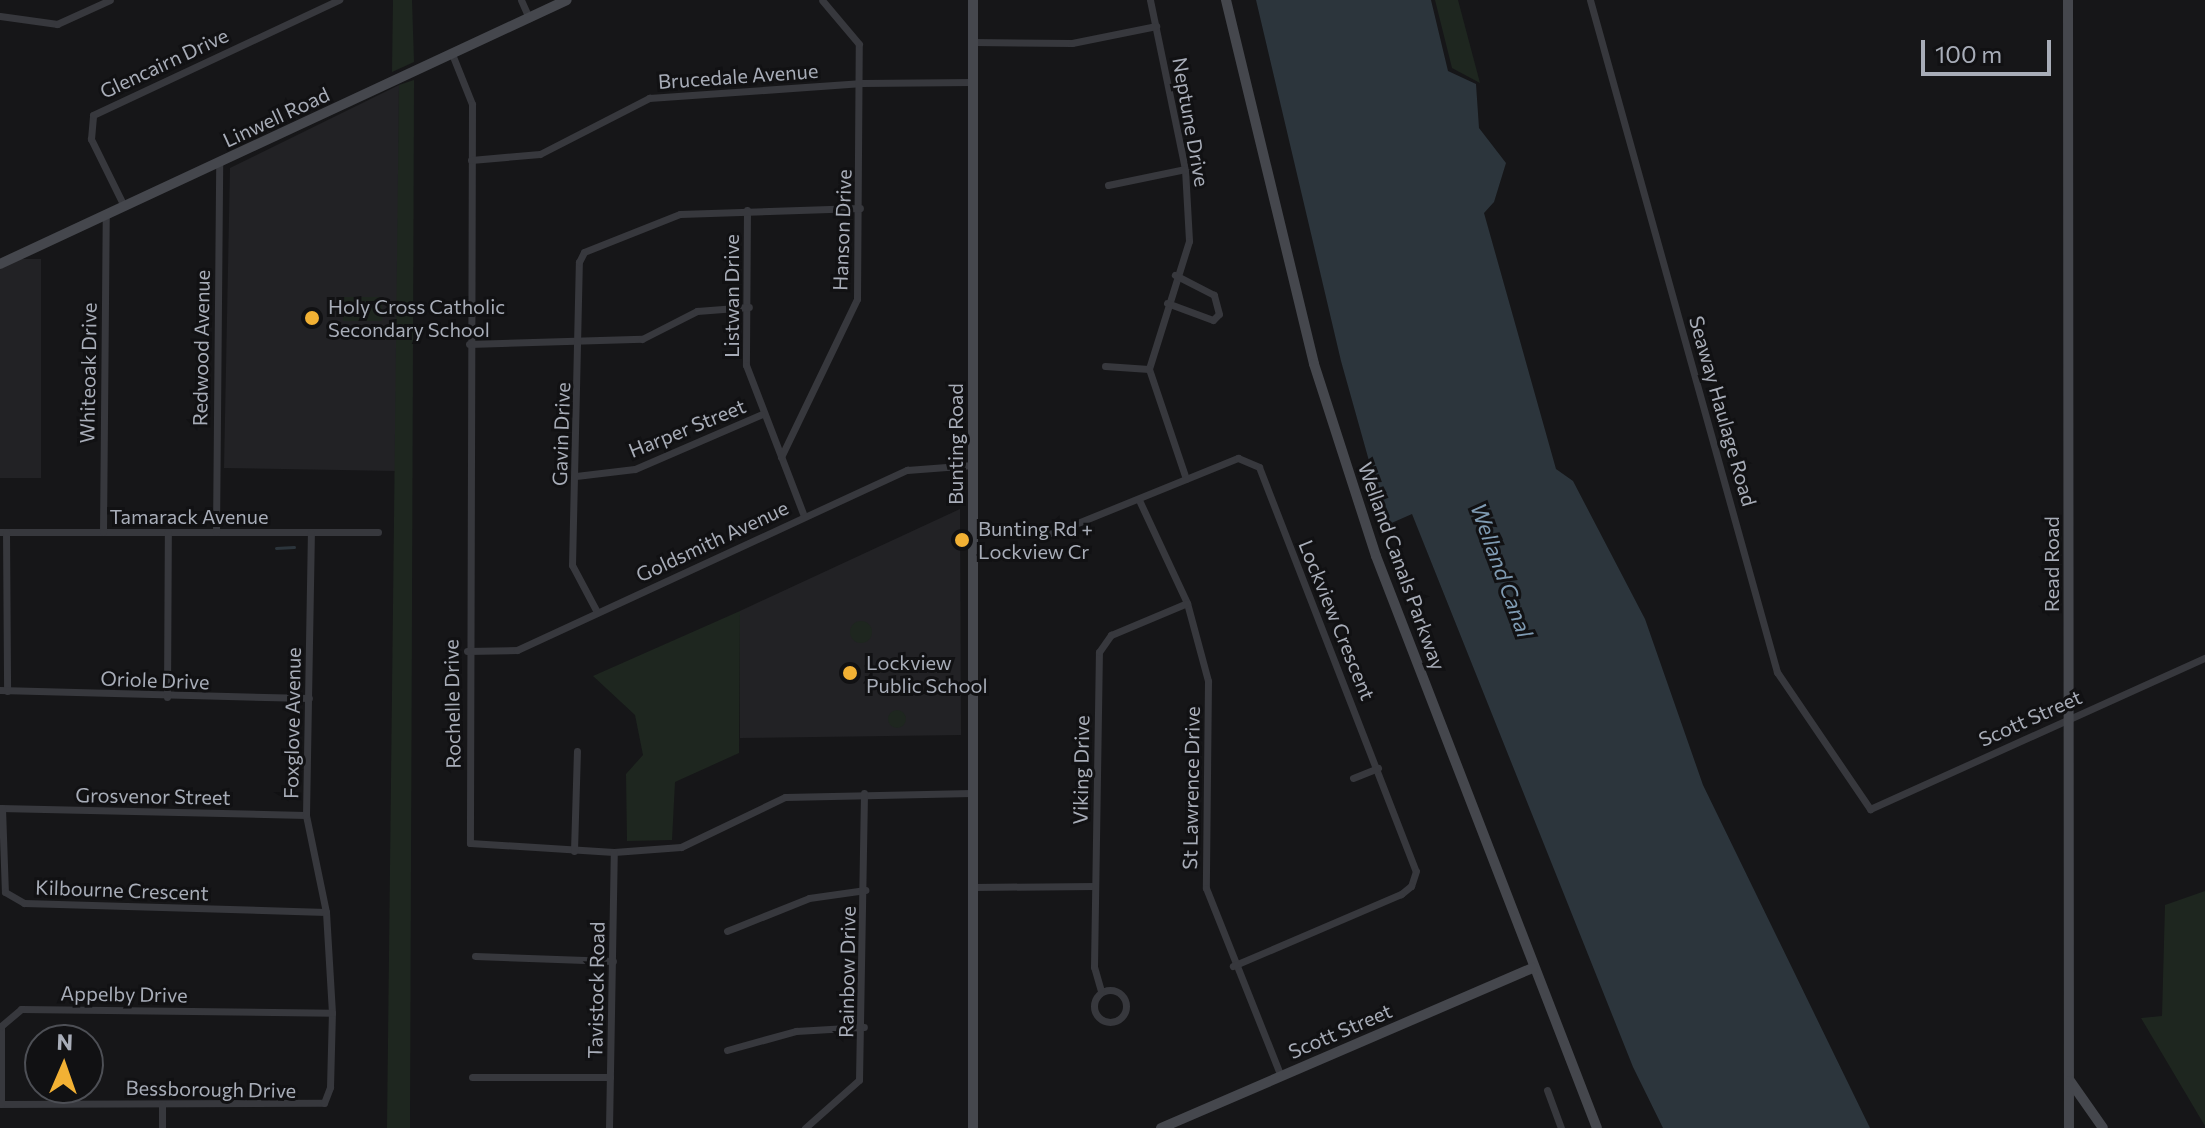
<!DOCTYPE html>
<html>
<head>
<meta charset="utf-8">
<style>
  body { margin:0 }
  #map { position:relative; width:2205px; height:1128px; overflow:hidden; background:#161618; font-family:Commissioner,sans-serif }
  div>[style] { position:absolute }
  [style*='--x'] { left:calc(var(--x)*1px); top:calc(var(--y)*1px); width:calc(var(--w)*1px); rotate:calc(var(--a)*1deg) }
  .built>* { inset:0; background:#222225; transform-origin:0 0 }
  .green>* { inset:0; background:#1e261f; transform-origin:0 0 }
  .round { border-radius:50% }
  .water>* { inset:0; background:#2c353c }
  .stream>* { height:3px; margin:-1.5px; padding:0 1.5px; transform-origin:1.5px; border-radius:1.5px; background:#2c353c }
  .street>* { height:7px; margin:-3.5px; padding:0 3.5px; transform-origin:3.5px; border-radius:3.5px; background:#37383d }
  .street>.ring { margin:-3.5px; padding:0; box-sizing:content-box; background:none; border:7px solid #37383d; border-radius:50% }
  .secondary>* { height:10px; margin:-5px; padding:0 5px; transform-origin:5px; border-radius:5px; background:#45474d }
  .dots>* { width:22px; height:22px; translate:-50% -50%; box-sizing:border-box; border:4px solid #111113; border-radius:50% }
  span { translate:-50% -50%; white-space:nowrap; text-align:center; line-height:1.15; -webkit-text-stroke:6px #111113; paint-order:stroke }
  .street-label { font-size:20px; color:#a8adb8 }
  .poi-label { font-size:20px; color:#a8adb8 }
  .left { translate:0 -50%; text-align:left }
  .water-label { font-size:22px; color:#7f9bb3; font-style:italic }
  .north { position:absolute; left:24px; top:1024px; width:80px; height:80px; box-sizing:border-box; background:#111113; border:2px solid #4d4f55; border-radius:50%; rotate:2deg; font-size:22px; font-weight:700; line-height:32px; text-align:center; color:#a8adb8 }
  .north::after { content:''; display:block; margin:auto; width:28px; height:36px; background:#f2b134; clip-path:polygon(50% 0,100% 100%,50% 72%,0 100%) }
  .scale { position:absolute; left:1921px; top:40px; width:130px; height:36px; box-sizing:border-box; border:4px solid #a8adb8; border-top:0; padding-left:10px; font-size:24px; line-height:28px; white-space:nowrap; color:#a8adb8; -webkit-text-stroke:6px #111113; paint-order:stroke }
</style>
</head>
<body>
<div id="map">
  <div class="built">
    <i style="clip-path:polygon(399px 85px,397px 471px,224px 468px,230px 168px)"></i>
    <i style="left:41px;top:259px;width:219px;height:46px;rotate:90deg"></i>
    <i style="clip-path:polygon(960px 509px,961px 735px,740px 738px,740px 611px)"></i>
  </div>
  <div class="green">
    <i style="clip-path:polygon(393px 0,412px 0,414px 62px,392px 72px)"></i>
    <i style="clip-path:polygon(1435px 0,1458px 0,1480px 83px,1452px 68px)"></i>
    <i style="clip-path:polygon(414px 80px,410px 1128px,387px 1128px,399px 85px)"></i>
    <i style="left:343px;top:297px;width:39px;height:24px"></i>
    <i style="clip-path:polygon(740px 611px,739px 753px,675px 782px,672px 840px,627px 841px,626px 774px,643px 755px,635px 715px,593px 676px)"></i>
    <i class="round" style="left:850px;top:621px;width:22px;height:22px"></i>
    <i class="round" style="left:888px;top:710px;width:18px;height:18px"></i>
    <i style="clip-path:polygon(2205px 891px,2205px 1126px,2141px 1018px,2162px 1016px,2165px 905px)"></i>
  </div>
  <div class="water">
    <i style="clip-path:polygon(1256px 0,1431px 0,1448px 71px,1476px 84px,1479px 128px,1506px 163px,1494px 202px,1484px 213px,1556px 469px,1573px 481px,1645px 619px,1703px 785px,1870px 1128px,1663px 1128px,1633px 1067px,1412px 514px,1387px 525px,1341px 361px)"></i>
  </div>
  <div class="stream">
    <i style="--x:276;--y:548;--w:18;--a:-3"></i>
  </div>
  <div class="street">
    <i style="--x:521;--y:0;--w:20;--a:66"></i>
    <i style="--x:1150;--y:0;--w:173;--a:78.3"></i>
    <i style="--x:1185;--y:169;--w:72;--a:86.8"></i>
    <i style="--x:1189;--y:241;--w:134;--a:107.4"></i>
    <i style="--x:1149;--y:369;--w:116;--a:71.4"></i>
    <i style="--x:1590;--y:0;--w:698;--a:74.45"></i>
    <i style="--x:1777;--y:672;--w:166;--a:55.8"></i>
    <i style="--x:1870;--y:809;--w:367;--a:-24.3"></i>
    <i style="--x:0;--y:16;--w:58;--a:8"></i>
    <i style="--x:57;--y:24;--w:58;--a:-24.4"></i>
    <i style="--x:973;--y:42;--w:99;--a:0.6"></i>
    <i style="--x:1072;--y:43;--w:86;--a:-11.4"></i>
    <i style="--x:452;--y:54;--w:54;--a:68.2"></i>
    <i style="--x:472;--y:104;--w:739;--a:90.16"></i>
    <i style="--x:470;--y:843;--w:144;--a:3.6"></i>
    <i style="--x:614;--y:852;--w:67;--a:-4.3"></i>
    <i style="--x:681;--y:847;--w:115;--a:-25.7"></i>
    <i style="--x:785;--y:797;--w:187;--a:-1.2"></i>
    <i style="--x:471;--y:160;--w:69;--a:-5"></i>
    <i style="--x:540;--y:154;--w:123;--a:-27.2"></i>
    <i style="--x:649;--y:98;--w:214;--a:-4"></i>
    <i style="--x:862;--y:83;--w:111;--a:-0.5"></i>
    <i style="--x:1108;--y:185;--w:79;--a:-11.7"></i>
    <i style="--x:124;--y:206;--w:75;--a:-116.2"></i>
    <i style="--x:91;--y:139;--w:24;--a:-85"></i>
    <i style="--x:93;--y:115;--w:272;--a:-25.1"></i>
    <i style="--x:747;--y:210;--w:155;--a:90.4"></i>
    <i style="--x:746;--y:365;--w:162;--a:69"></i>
    <i style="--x:1167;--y:303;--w:49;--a:20.3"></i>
    <i style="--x:1213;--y:320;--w:8;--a:-45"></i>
    <i style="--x:1219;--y:314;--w:20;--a:-105"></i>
    <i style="--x:1214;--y:295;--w:44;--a:-152.9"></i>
    <i style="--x:469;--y:344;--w:173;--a:-1.7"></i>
    <i style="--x:642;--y:339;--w:62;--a:-27"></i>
    <i style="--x:697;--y:311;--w:52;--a:-4.4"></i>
    <i style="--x:1105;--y:366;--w:44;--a:3.9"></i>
    <i style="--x:781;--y:457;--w:175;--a:-64.3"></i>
    <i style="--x:857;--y:299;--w:255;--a:-89.6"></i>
    <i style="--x:859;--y:44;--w:57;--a:-130.1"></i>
    <i style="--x:576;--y:476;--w:59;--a:-6.8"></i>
    <i style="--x:635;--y:469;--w:138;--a:-23.4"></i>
    <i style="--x:1139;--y:500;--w:114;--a:65"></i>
    <i style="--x:1187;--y:603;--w:81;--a:74.9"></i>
    <i style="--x:1208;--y:681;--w:207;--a:90.6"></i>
    <i style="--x:1206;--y:888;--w:202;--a:68.3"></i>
    <i style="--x:973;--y:531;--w:80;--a:1.4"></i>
    <i style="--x:1053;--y:533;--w:200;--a:-22.1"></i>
    <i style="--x:1238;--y:458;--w:23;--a:23"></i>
    <i style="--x:1259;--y:467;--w:433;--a:68.8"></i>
    <i style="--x:1416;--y:871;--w:16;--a:108"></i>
    <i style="--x:1411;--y:886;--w:13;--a:141"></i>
    <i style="--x:1401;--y:894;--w:183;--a:156.8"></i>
    <i style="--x:0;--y:532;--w:378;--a:0"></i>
    <i style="--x:6;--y:532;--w:159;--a:89.6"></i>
    <i style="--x:103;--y:532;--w:318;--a:-89.5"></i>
    <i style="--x:216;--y:532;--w:368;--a:-89.5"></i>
    <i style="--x:597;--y:612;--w:53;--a:-118"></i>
    <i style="--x:572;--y:565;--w:303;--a:-88.7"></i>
    <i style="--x:579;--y:262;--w:11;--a:-63"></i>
    <i style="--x:584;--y:252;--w:103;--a:-21.6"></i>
    <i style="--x:680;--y:214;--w:180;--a:-1.9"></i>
    <i style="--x:467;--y:651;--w:50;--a:-1.1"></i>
    <i style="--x:517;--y:650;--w:430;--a:-24.8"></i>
    <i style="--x:907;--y:470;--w:66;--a:-4.3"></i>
    <i style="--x:0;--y:690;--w:309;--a:1.5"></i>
    <i style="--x:167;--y:697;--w:165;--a:-89.7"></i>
    <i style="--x:1353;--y:778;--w:27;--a:-22"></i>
    <i style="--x:0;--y:808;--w:306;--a:1.3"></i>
    <i style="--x:2;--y:808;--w:84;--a:88"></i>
    <i style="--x:5;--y:892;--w:22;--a:30"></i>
    <i style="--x:24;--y:903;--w:302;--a:1.7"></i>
    <i style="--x:574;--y:851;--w:100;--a:-88.3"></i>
    <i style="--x:973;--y:887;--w:122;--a:-0.5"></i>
    <i style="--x:727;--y:931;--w:88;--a:-21.9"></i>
    <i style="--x:809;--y:898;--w:57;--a:-8.1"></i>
    <i style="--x:475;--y:956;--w:138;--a:2.1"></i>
    <i class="ring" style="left:1094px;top:990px;width:25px;height:25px"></i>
    <i style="--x:1101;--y:991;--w:25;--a:-106"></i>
    <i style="--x:1094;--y:967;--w:315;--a:-89.1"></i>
    <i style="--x:1099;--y:652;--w:21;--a:-55"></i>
    <i style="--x:1111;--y:635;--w:82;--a:-22.8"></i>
    <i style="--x:727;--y:1050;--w:72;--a:-15.4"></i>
    <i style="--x:796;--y:1031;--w:68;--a:-3.4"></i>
    <i style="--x:472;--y:1077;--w:138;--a:0"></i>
    <i style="--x:1547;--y:1090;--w:40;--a:69.8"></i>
    <i style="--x:0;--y:1104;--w:324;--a:-0.2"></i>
    <i style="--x:324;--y:1103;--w:17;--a:-69"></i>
    <i style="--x:330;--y:1087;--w:74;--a:-88.5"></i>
    <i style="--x:332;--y:1013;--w:101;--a:-93.4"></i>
    <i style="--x:326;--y:912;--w:99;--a:-101.7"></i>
    <i style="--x:306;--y:815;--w:282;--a:-89"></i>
    <i style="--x:1;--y:1104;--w:78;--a:-90"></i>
    <i style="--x:1;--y:1026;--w:26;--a:-40"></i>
    <i style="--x:21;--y:1009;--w:311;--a:0.7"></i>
    <i style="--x:162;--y:1128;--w:23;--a:-90"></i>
    <i style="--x:609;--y:1128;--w:276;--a:-89"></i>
    <i style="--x:805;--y:1128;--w:72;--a:-41.6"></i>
    <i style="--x:859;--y:1080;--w:287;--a:-89"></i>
  </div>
  <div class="secondary">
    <i style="--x:1226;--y:0;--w:374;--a:76.4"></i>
    <i style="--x:1314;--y:364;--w:202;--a:72.1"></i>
    <i style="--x:1376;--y:556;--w:613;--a:68.88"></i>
    <i style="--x:2068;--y:0;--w:1128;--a:89.95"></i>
    <i style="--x:0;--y:264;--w:625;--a:-24.97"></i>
    <i style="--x:2070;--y:1081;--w:57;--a:54.9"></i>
    <i style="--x:973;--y:1128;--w:1128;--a:-90"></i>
    <i style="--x:1161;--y:1128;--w:405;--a:-23.3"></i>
  </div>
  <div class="dots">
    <i style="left:312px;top:318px;background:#f2b134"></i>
    <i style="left:962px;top:540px;background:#f2b134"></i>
    <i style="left:850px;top:673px;background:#f2b134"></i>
  </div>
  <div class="street-label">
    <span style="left:164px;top:63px;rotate:-25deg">Glencairn Drive</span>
    <span style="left:738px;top:76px;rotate:-4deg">Brucedale Avenue</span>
    <span style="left:276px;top:117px;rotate:-25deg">Linwell Road</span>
    <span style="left:1191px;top:122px;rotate:80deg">Neptune Drive</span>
    <span style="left:842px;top:230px;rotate:-88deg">Hanson Drive</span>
    <span style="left:731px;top:296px;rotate:-90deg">Listwan Drive</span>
    <span style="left:201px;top:348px;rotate:-89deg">Redwood Avenue</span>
    <span style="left:88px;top:373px;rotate:-89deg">Whiteoak Drive</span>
    <span style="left:1723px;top:411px;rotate:74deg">Seaway Haulage Road</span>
    <span style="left:687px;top:428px;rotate:-22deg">Harper Street</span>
    <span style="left:561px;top:434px;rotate:-88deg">Gavin Drive</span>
    <span style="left:955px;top:444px;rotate:-90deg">Bunting Road</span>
    <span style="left:189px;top:516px">Tamarack Avenue</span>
    <span style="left:712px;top:541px;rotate:-25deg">Goldsmith Avenue</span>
    <span style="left:2051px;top:564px;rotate:-90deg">Read Road</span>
    <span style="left:1402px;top:566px;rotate:70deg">Welland Canals Parkway</span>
    <span style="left:1337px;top:620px;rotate:68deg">Lockview Crescent</span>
    <span style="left:155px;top:680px;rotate:2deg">Oriole Drive</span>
    <span style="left:452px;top:704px;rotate:-91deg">Rochelle Drive</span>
    <span style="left:2030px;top:718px;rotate:-24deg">Scott Street</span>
    <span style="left:292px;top:723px;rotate:-89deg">Foxglove Avenue</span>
    <span style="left:1081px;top:770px;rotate:-89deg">Viking Drive</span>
    <span style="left:1191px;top:788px;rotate:-89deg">St Lawrence Drive</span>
    <span style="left:153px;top:796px;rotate:1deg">Grosvenor Street</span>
    <span style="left:122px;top:890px;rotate:2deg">Kilbourne Crescent</span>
    <span style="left:847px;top:972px;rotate:-89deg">Rainbow Drive</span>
    <span style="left:596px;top:990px;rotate:-89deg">Tavistock Road</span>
    <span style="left:124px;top:994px;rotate:1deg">Appelby Drive</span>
    <span style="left:1340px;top:1031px;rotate:-23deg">Scott Street</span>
    <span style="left:211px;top:1089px;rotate:1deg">Bessborough Drive</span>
  </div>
  <div class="poi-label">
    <span class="left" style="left:328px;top:318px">Holy Cross Catholic<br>Secondary School</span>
    <span class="left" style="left:978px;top:540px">Bunting Rd +<br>Lockview Cr</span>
    <span class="left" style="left:866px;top:674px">Lockview<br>Public School</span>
  </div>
  <div class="water-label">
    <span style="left:1502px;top:570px;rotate:70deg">Welland Canal</span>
  </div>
  <div class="north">N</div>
  <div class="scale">100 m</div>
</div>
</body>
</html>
